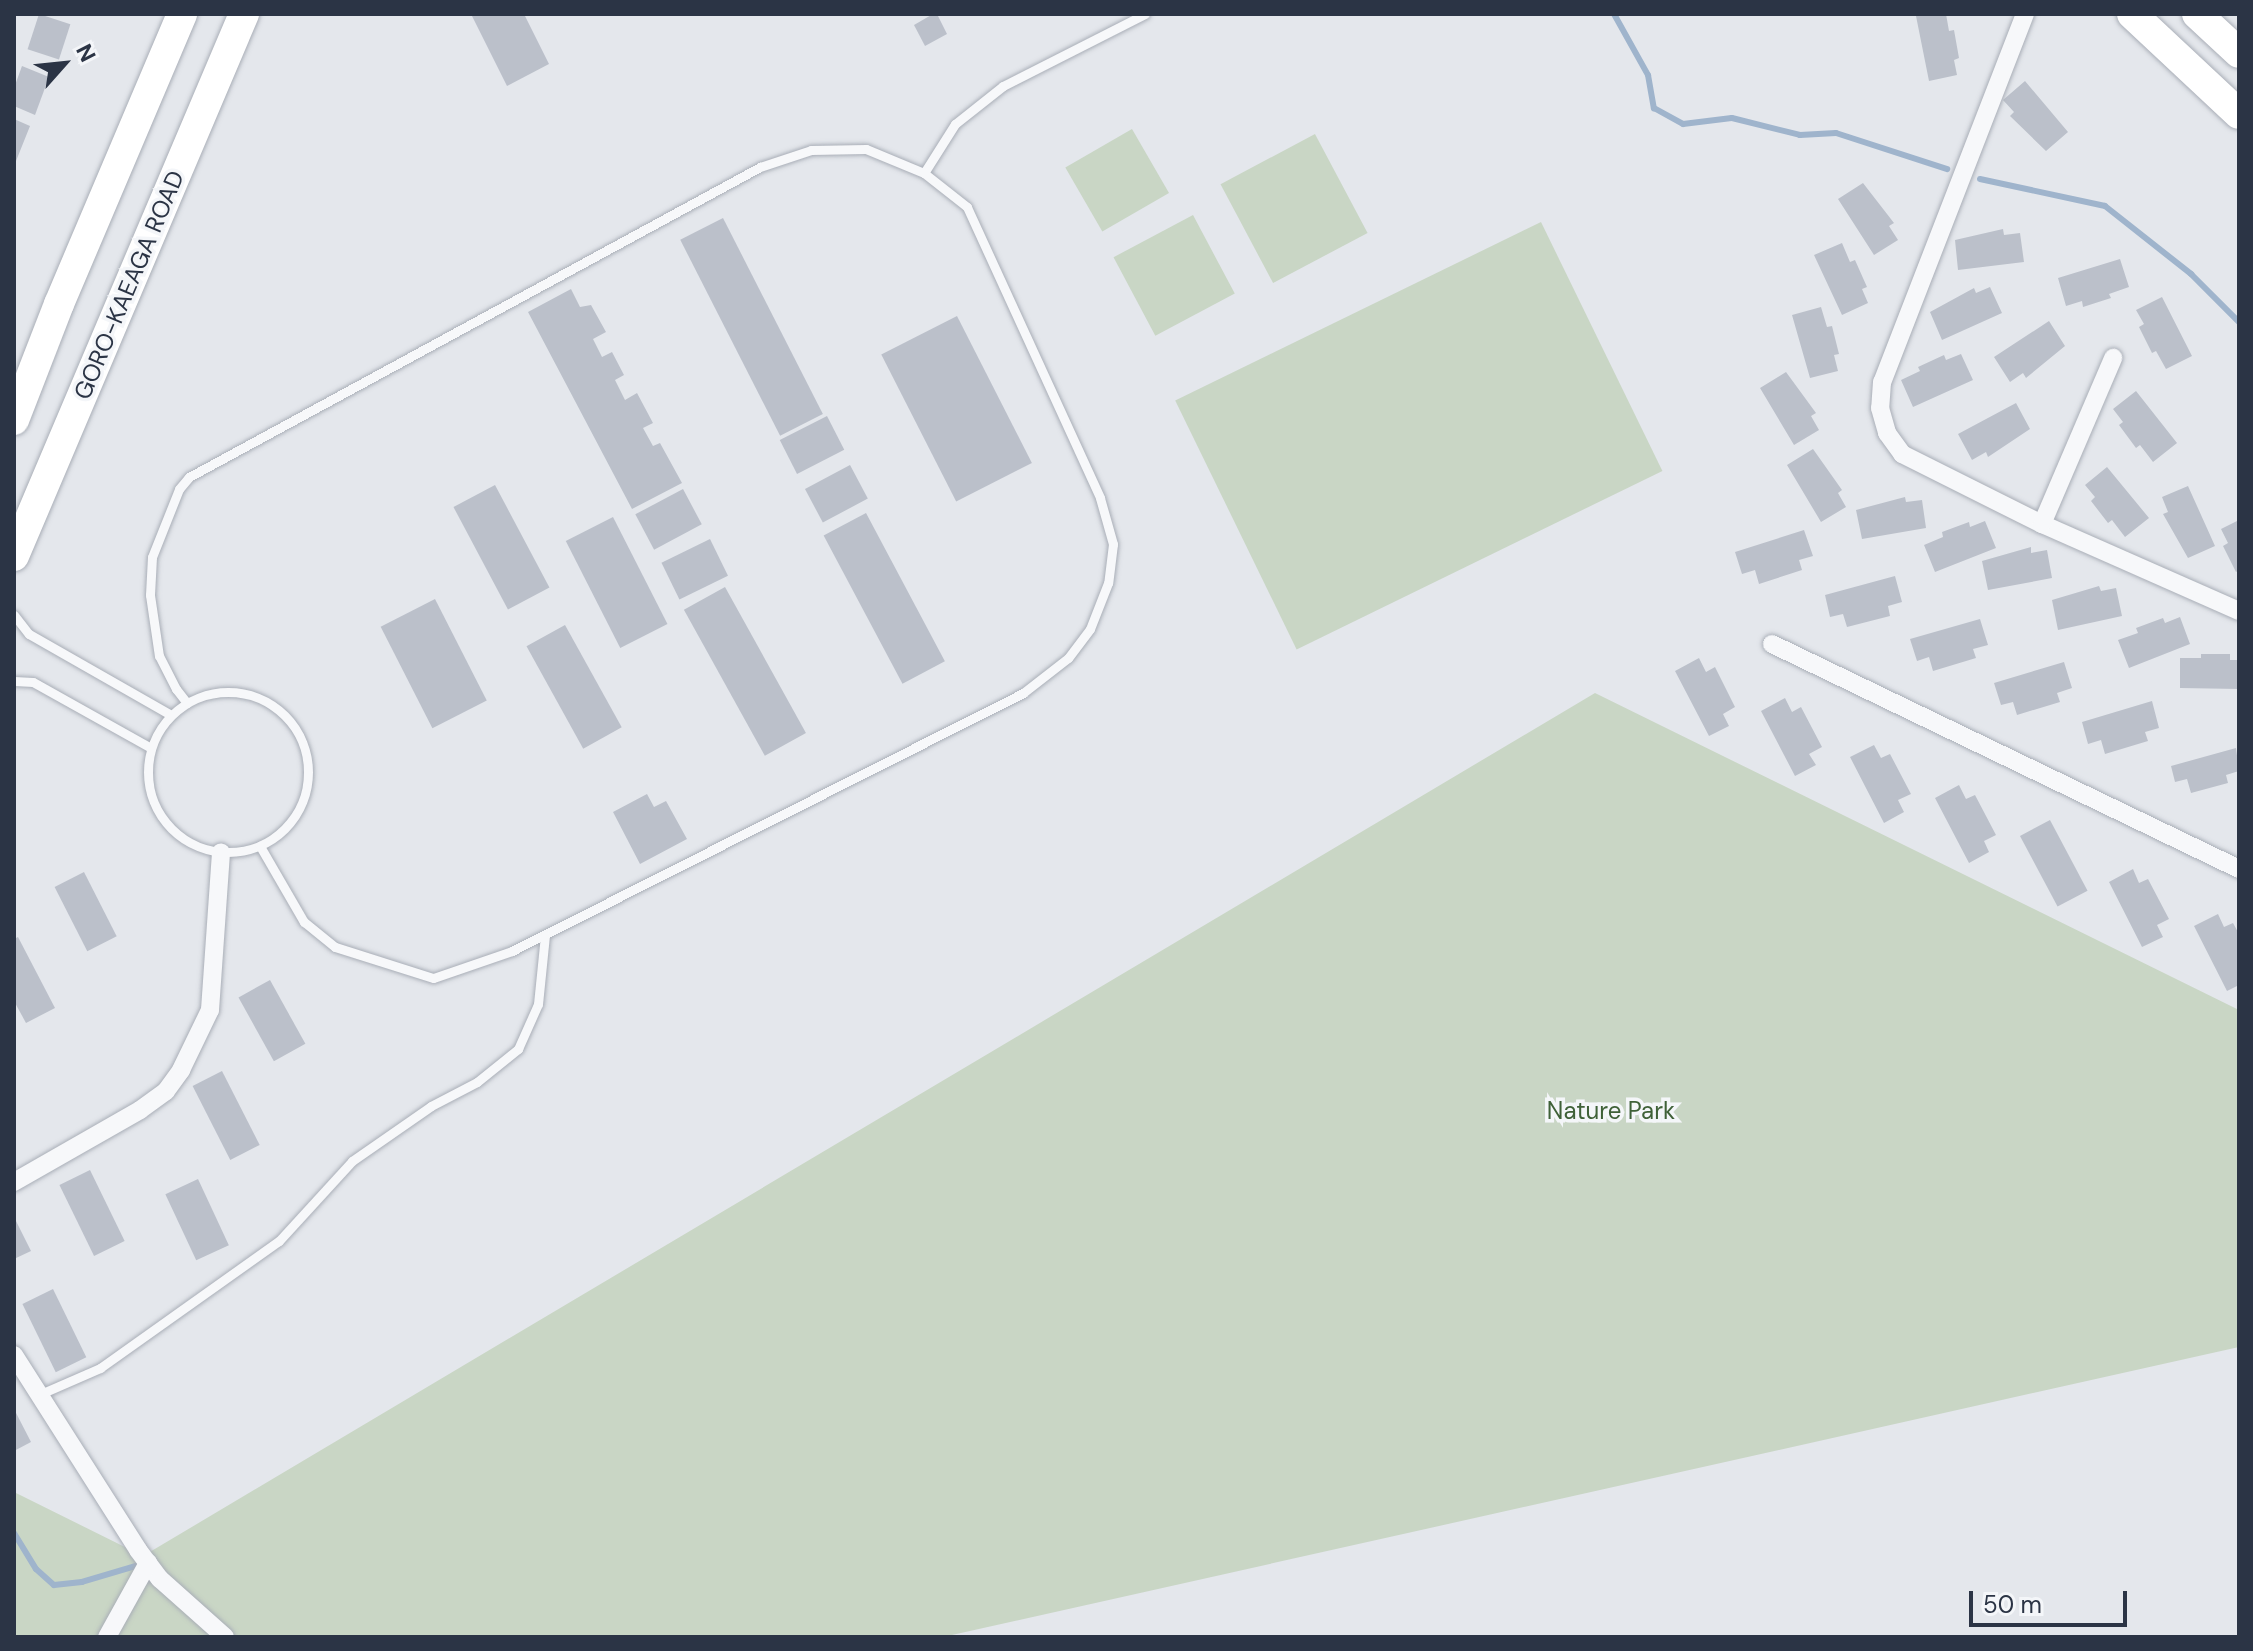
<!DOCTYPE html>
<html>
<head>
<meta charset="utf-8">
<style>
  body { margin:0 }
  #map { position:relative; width:2253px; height:1651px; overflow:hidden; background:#e4e7ec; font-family:"DM Sans",sans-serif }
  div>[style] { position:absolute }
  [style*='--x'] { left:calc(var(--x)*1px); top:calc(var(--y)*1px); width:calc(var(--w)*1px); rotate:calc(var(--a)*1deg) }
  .green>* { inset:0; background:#c9d6c5; transform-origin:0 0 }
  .stream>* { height:6px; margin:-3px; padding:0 3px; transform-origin:3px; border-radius:3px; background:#9fb4cc }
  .building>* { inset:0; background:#bbc0ca; transform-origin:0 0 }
  .roads { filter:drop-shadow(0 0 2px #a9aeb7) drop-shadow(0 0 2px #a9aeb7) }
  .service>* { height:9px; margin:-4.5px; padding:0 4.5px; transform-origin:4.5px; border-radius:4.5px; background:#f7f8fa }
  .service>.ring { margin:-4.5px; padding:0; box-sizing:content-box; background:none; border:9px solid #f7f8fa; border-radius:50% }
  .minor>* { height:18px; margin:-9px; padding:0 9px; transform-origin:9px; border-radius:9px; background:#f7f8fa }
  .primary>* { height:30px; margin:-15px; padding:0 15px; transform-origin:15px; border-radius:15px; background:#fff }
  span { translate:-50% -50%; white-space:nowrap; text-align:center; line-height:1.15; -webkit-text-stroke:7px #f4f6f9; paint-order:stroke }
  .street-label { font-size:24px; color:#2b3445 }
  .park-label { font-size:24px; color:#3f6138 }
  .frame { position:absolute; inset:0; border:16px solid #2b3445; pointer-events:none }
  .north { position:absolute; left:24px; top:24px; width:80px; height:80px; -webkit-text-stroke:6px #f4f6f9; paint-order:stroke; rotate:63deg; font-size:22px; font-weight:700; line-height:32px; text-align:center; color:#2b3445 }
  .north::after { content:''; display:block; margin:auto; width:28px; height:36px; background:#2b3445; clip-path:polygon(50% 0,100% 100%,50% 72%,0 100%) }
  .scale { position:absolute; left:1969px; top:1591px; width:158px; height:36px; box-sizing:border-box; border:4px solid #2b3445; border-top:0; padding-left:10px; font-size:24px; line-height:28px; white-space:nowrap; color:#2b3445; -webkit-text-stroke:6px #f4f6f9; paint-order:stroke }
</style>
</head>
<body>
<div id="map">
  <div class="green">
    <i style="left:1132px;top:129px;width:74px;height:77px;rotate:60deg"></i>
    <i style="left:1315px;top:134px;width:112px;height:107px;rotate:62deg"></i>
    <i style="left:1193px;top:215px;width:89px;height:90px;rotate:62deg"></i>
    <i style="left:1541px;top:222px;width:277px;height:407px;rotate:64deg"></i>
    <i style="clip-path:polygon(1595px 693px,2239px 1010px,2239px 1347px,943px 1637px,14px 1637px,14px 1492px,143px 1556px)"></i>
  </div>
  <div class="stream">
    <i style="--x:1614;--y:14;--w:70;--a:60.9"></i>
    <i style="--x:1648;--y:75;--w:34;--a:80"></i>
    <i style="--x:1654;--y:108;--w:33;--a:29"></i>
    <i style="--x:1683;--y:124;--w:49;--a:-7"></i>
    <i style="--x:1732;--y:118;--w:70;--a:14"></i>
    <i style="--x:1800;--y:135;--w:36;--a:-3"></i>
    <i style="--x:1836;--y:133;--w:117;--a:18"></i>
    <i style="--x:1980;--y:179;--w:128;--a:12.2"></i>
    <i style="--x:2105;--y:206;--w:110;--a:38.3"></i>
    <i style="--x:2191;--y:274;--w:68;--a:45"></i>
    <i style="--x:14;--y:1533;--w:42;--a:58.6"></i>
    <i style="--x:36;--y:1569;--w:24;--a:42"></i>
    <i style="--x:54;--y:1585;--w:28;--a:-6"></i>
    <i style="--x:82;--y:1582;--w:59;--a:-16.6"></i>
  </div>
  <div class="building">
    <i style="left:39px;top:14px;width:33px;height:37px;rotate:18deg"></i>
    <i style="clip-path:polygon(471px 14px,524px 14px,549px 64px,507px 86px)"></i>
    <i style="clip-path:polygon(933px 14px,937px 14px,947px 34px,925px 46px,914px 25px)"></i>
    <i style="clip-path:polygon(1946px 14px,1949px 31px,1954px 30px,1959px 58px,1954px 60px,1957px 75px,1929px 81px,1916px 16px)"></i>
    <i style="clip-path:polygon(22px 66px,49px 77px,35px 115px,14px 106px,14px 88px)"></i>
    <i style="clip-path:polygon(2025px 81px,2068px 132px,2046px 151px,2010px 116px,2014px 112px,2003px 100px)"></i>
    <i style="clip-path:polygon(14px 119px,30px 126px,14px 166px)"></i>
    <i style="clip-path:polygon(1863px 183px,1894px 223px,1889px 226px,1898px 240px,1874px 255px,1838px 199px)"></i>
    <i style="left:723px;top:218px;width:220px;height:48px;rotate:63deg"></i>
    <i style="clip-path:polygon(2003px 229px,2004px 235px,2020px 233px,2024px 262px,1958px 270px,1955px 240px)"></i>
    <i style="clip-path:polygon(1842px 243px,1850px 262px,1855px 260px,1867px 287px,1862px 289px,1868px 303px,1842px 315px,1814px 255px)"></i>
    <i style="clip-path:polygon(2120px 259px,2129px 287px,2109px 294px,2111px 298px,2083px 307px,2082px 301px,2066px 306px,2058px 278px)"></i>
    <i style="clip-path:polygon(1990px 287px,2002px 313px,1942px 340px,1930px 312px,1974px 288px,1976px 293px)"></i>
    <i style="clip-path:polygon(571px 289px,580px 307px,591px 305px,606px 332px,593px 339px,602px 357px,612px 352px,624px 375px,615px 380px,625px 400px,637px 393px,653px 423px,643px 428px,653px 446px,660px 443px,682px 483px,632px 509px,528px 312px)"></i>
    <i style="clip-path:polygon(2162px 297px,2192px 356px,2166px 369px,2156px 351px,2152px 353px,2139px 327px,2144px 324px,2136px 310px)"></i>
    <i style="clip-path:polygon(1821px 307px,1827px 327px,1832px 326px,1839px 354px,1834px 355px,1838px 371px,1810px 378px,1792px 315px)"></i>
    <i style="left:957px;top:316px;width:165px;height:85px;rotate:63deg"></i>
    <i style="clip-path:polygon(2049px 321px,2065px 346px,2026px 378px,2023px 373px,2010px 382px,1994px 357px)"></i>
    <i style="clip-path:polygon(1961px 354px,1973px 380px,1913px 407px,1901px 380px,1920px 371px,1918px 367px,1944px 355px,1946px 360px)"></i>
    <i style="clip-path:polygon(1786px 372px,1816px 413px,1811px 416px,1819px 430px,1794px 445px,1760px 388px)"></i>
    <i style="clip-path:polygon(2136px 391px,2177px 443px,2153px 462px,2140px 445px,2136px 448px,2119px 425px,2123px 422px,2113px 409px)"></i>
    <i style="clip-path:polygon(2016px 403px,2030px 429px,1988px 457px,1986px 452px,1972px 460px,1958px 434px)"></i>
    <i style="left:827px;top:416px;width:38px;height:53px;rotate:63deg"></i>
    <i style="clip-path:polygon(1813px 449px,1842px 490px,1838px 493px,1846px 507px,1821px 522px,1787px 465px)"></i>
    <i style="left:850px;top:465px;width:38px;height:51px;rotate:62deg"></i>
    <i style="clip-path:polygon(2107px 467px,2149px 518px,2125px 537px,2112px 520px,2108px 523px,2091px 501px,2095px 497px,2085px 485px)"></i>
    <i style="left:495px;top:485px;width:116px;height:47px;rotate:62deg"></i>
    <i style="clip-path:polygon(2188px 486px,2215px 546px,2188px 558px,2163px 514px,2168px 512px,2162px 497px)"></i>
    <i style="left:683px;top:489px;width:40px;height:54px;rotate:62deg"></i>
    <i style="clip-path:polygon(1905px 497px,1906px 502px,1922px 500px,1926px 528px,1862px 539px,1856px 510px)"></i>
    <i style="left:866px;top:513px;width:168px;height:48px;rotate:62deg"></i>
    <i style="left:613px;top:517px;width:120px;height:53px;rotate:63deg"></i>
    <i style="clip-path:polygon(2239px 520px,2239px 570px,2236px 572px,2223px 546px,2228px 543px,2221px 529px)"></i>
    <i style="clip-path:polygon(1985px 521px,1996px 548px,1935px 572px,1924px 545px,1943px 537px,1942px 532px,1969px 522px,1970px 527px)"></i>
    <i style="clip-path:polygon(1804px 530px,1813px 556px,1799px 560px,1802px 570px,1759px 584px,1755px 570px,1742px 574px,1735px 552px)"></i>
    <i style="left:710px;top:539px;width:41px;height:54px;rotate:64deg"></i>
    <i style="clip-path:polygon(2031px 547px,2031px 553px,2047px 550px,2052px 578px,1988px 590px,1982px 561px)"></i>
    <i style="clip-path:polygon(1895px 576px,1902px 602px,1888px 606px,1890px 616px,1847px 627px,1843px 614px,1830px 617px,1825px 595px)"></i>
    <i style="clip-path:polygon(2099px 586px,2101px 591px,2116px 588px,2122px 616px,2058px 630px,2052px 600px)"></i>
    <i style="left:725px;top:587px;width:167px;height:47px;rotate:61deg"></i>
    <i style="left:435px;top:599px;width:114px;height:61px;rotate:63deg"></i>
    <i style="clip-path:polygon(2180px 617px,2190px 644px,2129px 668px,2118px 640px,2138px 633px,2136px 628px,2163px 618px,2165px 623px)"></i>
    <i style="clip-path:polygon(1980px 619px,1988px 645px,1973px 649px,1976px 658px,1933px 671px,1929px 657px,1917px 661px,1910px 639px)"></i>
    <i style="left:565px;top:625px;width:117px;height:44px;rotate:61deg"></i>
    <i style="clip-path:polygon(2201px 654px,2230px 654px,2230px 660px,2239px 660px,2239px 689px,2180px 688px,2180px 658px,2201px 658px)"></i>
    <i style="clip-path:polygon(1699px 658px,1706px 672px,1715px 667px,1735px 707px,1723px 714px,1729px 726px,1709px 736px,1675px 671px)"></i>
    <i style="clip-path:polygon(2064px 662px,2072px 688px,2057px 693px,2060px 702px,2017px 715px,2013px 702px,2001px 705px,1994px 683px)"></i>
    <i style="clip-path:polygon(1785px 698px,1792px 712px,1801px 707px,1822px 747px,1809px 754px,1816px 765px,1795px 776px,1761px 711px)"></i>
    <i style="clip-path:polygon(2152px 701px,2159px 728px,2145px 732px,2148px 741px,2105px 754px,2101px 740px,2088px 744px,2082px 722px)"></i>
    <i style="clip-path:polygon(1874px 745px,1881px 758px,1890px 754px,1911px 794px,1898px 800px,1904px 812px,1884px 823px,1850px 757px)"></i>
    <i style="clip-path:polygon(2236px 748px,2239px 771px,2226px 775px,2228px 783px,2191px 793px,2187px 779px,2175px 782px,2171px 766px)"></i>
    <i style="clip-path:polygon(1959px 785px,1966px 799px,1975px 795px,1996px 835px,1984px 841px,1989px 852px,1969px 863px,1935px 798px)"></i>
    <i style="clip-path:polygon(647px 794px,654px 807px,666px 801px,687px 839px,640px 864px,613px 812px)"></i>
    <i style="left:2050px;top:820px;width:80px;height:34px;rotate:62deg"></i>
    <i style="clip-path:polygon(2133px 869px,2139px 883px,2148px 879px,2169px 919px,2157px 925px,2163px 937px,2142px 947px,2109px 882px)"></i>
    <i style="left:84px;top:872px;width:72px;height:33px;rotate:63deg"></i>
    <i style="clip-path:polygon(2218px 914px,2224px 927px,2233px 923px,2239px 934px,2239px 985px,2227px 991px,2194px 926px)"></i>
    <i style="clip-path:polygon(18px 937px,55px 1008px,26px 1023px,14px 1001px,14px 939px)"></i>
    <i style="left:270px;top:980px;width:73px;height:36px;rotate:61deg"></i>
    <i style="left:222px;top:1071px;width:83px;height:33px;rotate:63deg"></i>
    <i style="left:90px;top:1170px;width:79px;height:34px;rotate:64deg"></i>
    <i style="left:198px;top:1179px;width:73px;height:36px;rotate:65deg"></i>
    <i style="clip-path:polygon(14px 1217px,31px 1251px,14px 1259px)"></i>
    <i style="left:53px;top:1289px;width:76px;height:34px;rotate:64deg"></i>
    <i style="clip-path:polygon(14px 1409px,31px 1442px,14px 1451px)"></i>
  </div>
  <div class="roads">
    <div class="service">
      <i style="--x:924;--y:173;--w:58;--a:-57.7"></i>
      <i style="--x:955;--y:124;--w:61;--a:-38.4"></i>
      <i style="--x:1003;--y:86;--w:159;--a:-26.9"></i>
      <i style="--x:14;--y:615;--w:24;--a:52"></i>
      <i style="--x:29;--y:634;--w:163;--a:29.7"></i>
      <i style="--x:14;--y:681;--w:19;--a:3"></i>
      <i style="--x:33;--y:682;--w:135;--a:29.2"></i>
      <i class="ring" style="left:148px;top:692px;width:151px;height:151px"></i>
      <i style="--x:187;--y:703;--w:18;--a:-128"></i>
      <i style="--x:176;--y:689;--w:37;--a:-117"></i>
      <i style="--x:159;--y:656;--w:62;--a:-98.4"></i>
      <i style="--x:150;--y:595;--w:38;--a:-87"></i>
      <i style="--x:152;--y:557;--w:73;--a:-68.3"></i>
      <i style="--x:179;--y:489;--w:16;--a:-50"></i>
      <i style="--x:189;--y:477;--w:650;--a:-28.5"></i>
      <i style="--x:760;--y:167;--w:54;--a:-18.4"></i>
      <i style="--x:811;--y:150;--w:55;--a:-1"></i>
      <i style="--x:866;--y:149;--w:63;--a:22.5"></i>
      <i style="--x:924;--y:173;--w:55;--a:38.3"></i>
      <i style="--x:967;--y:207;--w:320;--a:65.4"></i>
      <i style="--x:1100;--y:498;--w:48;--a:74.2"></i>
      <i style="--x:1113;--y:544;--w:39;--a:97"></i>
      <i style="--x:1108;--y:583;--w:49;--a:111.4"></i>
      <i style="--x:1090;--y:629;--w:36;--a:127"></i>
      <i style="--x:1068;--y:658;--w:57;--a:142.1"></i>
      <i style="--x:1023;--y:693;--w:572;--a:153.21"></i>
      <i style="--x:512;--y:951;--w:83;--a:161.1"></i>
      <i style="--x:433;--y:978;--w:103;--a:-162.4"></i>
      <i style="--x:335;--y:947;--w:40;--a:-141"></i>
      <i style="--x:304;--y:922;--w:88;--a:-120.1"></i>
      <i style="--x:38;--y:1395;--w:68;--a:-23.5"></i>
      <i style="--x:100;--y:1368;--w:219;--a:-35.4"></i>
      <i style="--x:279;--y:1241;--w:108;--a:-47.6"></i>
      <i style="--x:352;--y:1161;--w:96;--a:-34.8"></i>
      <i style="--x:431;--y:1106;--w:52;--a:-27.6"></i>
      <i style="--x:477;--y:1082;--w:53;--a:-38.8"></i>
      <i style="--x:518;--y:1049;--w:49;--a:-66"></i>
      <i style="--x:538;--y:1004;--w:69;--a:-84.2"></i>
    </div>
    <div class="minor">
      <i style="--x:2025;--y:14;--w:395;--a:111.2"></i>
      <i style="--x:1882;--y:382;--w:26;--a:94"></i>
      <i style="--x:1880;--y:408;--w:26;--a:74"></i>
      <i style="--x:1887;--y:433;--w:26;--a:54"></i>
      <i style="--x:1902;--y:454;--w:157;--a:26.6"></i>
      <i style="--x:2042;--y:524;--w:215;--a:23.8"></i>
      <i style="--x:2042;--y:524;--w:181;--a:-66.8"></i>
      <i style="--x:1772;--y:644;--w:518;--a:25.72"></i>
      <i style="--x:14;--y:1182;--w:145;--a:-29.7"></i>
      <i style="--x:140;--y:1110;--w:32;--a:-36"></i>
      <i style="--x:166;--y:1091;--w:26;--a:-54"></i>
      <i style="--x:181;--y:1070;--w:67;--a:-64.2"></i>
      <i style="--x:210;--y:1010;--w:158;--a:-86"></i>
      <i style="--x:14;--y:1355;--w:231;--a:57.5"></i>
      <i style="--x:138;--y:1550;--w:36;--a:53"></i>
      <i style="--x:160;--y:1579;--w:87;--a:41.7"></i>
      <i style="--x:107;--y:1637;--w:85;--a:-61"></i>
    </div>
    <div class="primary">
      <i style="--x:2132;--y:14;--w:146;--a:43.1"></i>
      <i style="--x:2197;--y:14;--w:57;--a:42.9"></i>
      <i style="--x:14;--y:420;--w:124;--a:-68.8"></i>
      <i style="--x:59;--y:304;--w:315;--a:-67"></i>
      <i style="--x:14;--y:556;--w:589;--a:-67.01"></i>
    </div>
  </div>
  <div class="street-label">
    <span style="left:129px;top:285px;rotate:-67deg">GORO-KAEAGA ROAD</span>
  </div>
  <div class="park-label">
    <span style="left:1611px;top:1111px">Nature Park</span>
  </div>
  <div class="frame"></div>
  <div class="north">N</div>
  <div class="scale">50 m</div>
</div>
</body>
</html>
